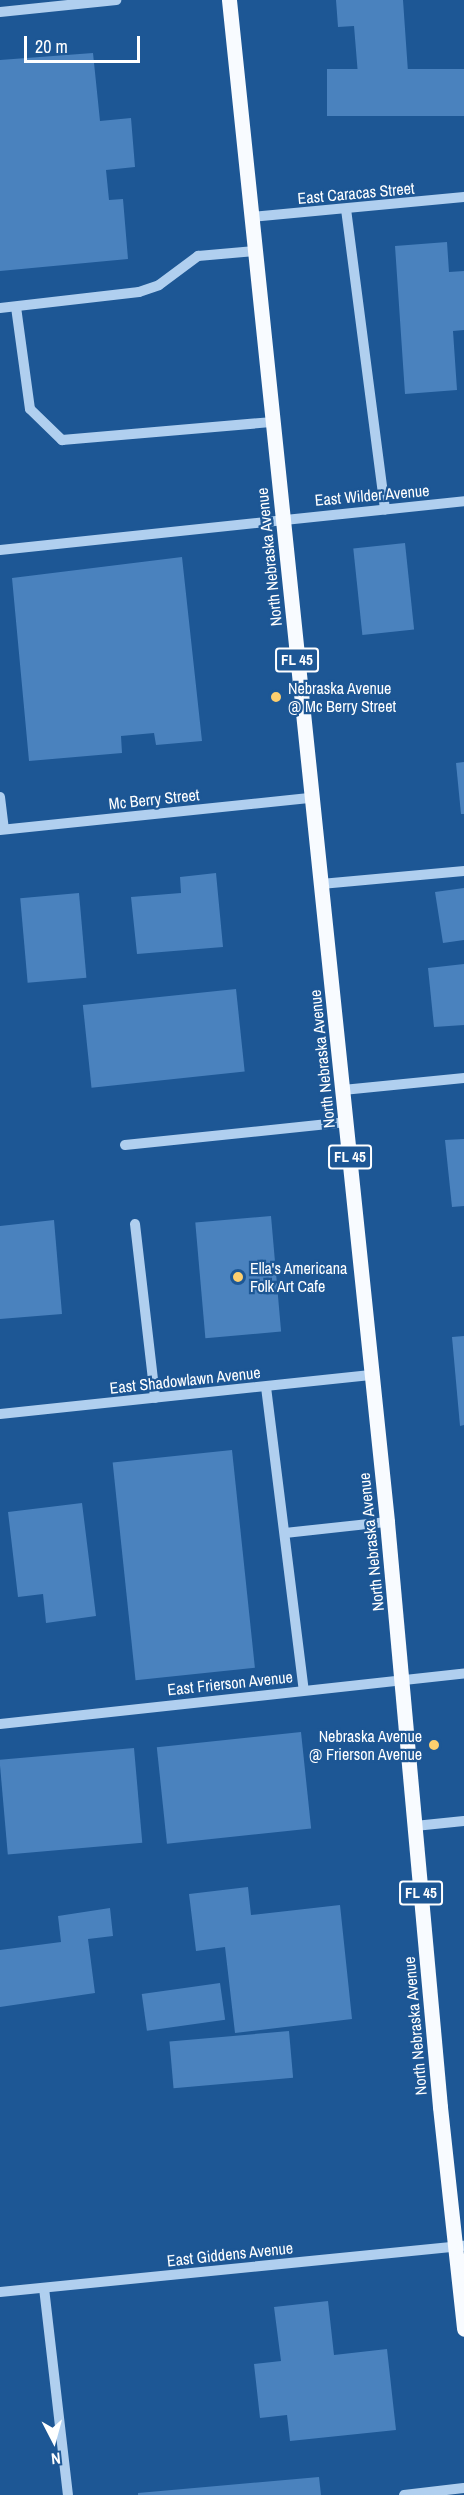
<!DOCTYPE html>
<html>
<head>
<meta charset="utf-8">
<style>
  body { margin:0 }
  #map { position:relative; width:464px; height:2495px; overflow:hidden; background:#1d5795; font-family:"Archivo Narrow",sans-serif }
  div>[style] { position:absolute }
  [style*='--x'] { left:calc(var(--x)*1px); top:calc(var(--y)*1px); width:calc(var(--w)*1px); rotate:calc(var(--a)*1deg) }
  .building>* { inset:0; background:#4a82be; transform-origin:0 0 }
  .minor>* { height:10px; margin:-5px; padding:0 5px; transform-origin:5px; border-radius:5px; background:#b0cfef }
  .major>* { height:15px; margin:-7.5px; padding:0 7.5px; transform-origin:7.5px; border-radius:7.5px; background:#f8fbff }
  .dots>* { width:16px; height:16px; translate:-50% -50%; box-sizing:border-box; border:3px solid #1d5795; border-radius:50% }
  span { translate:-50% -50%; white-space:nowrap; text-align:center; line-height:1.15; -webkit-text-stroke:4.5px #1d5795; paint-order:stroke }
  .shield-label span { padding:2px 4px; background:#1d5795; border:2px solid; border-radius:4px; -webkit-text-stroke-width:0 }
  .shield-label { font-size:15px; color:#fff; font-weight:700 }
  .street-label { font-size:16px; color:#fff }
  .poi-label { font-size:16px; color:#fff }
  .left { translate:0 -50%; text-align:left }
  .right { translate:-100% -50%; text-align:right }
  .north { position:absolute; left:24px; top:2411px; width:60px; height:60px; -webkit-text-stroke:4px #1d5795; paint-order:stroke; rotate:174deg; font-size:16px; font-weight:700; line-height:24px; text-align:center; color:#fff }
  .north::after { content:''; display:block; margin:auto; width:21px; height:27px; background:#fff; clip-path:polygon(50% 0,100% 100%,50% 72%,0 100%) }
  .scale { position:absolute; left:24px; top:36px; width:116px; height:27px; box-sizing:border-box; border:3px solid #fff; border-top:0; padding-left:8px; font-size:18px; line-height:21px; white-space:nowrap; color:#fff; -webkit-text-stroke:4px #1d5795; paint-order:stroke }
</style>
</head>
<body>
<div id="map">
  <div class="building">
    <i style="clip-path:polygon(336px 0,403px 0,408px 72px,358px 75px,354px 26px,338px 27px)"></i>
    <i style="clip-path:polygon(93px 53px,100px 121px,131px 118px,135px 167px,106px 170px,109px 200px,123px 199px,128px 259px,0 271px,0 60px)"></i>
    <i style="left:464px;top:69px;width:47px;height:137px;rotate:90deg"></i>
    <i style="clip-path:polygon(447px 242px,449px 272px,464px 271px,464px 330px,453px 331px,457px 390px,405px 394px,395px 246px)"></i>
    <i style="left:405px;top:543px;width:87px;height:52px;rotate:84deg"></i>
    <i style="clip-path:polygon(182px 557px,202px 741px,156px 745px,154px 733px,121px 736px,122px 753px,29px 761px,12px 578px)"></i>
    <i style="clip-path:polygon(464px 762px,464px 814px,461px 814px,456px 763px)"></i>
    <i style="clip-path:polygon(216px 873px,223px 947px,137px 954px,131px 897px,181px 893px,180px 877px)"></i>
    <i style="clip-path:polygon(464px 888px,464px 940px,443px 943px,435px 892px)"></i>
    <i style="left:79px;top:893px;width:85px;height:59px;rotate:85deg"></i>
    <i style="clip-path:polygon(464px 964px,464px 1025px,434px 1027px,428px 968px)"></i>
    <i style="left:236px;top:989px;width:83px;height:154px;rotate:84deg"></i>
    <i style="clip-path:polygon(464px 1139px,464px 1206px,452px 1207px,445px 1140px)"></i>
    <i style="left:271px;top:1216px;width:116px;height:76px;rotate:85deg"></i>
    <i style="clip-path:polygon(54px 1220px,62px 1314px,0 1319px,0 1226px)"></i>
    <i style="clip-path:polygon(464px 1336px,464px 1425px,460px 1426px,452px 1337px)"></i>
    <i style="left:232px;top:1450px;width:219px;height:120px;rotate:84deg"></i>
    <i style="clip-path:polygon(82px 1503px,96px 1616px,46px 1623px,43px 1594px,18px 1597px,8px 1512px)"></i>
    <i style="left:301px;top:1732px;width:97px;height:145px;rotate:84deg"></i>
    <i style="left:134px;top:1748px;width:95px;height:135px;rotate:85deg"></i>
    <i style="clip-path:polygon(248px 1887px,251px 1915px,340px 1905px,352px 2019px,235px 2033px,225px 1947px,196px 1951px,189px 1894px)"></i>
    <i style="clip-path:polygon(110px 1908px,113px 1936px,88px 1939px,95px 1993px,0 2007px,0 1950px,61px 1942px,58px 1916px)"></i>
    <i style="left:220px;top:1983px;width:37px;height:79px;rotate:82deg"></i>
    <i style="left:289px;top:2031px;width:47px;height:120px;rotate:85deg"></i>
    <i style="clip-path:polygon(328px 2301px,334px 2355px,387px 2349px,396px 2430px,290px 2441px,287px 2415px,260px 2418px,254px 2364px,281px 2361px,274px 2307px)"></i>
    <i style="clip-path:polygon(319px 2477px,321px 2495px,138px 2495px,138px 2493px)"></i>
  </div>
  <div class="minor">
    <i style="--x:0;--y:12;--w:117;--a:-5.9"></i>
    <i style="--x:346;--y:209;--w:303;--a:82.6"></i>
    <i style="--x:251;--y:217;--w:214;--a:-5.4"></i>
    <i style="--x:16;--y:307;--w:103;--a:82.2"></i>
    <i style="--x:30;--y:409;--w:45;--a:44.1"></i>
    <i style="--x:62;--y:440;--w:212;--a:-4.9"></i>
    <i style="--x:0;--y:308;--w:140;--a:-6.6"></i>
    <i style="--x:139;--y:292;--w:21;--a:-19"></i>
    <i style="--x:159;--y:285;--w:49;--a:-36.6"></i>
    <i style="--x:198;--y:256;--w:57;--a:-5"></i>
    <i style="--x:0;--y:550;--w:467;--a:-6"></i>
    <i style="--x:0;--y:797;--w:32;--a:83"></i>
    <i style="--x:0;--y:830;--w:313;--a:-5.9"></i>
    <i style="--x:321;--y:884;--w:144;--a:-5.2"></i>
    <i style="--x:343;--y:1090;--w:122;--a:-5.7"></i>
    <i style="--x:125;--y:1145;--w:223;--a:-5.9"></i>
    <i style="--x:135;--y:1224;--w:175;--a:83.4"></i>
    <i style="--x:266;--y:1387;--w:305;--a:82.9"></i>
    <i style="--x:0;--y:1414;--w:375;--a:-6"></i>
    <i style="--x:285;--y:1533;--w:103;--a:-6.2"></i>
    <i style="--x:0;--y:1724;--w:467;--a:-6.2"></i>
    <i style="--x:415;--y:1826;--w:49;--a:-5.8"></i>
    <i style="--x:44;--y:2288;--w:208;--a:83.4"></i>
    <i style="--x:0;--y:2292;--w:466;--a:-5.7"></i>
    <i style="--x:404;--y:2495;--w:60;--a:-6.7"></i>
  </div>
  <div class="major">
    <i style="--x:229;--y:0;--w:1530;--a:84.07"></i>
    <i style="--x:387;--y:1522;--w:587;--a:84.82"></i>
    <i style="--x:440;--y:2107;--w:223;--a:83.8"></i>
  </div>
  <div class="dots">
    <i style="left:276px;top:697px;background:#fecf6e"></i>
    <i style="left:238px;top:1277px;background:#fecf6e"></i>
    <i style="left:434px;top:1745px;background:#fecf6e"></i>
  </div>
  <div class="shield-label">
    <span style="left:297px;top:660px">FL 45</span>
    <span style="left:350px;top:1157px">FL 45</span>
    <span style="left:421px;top:1893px">FL 45</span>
  </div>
  <div class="street-label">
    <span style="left:356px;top:193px;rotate:-5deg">East Caracas Street</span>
    <span style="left:372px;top:495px;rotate:-5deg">East Wilder Avenue</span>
    <span style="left:269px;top:557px;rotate:-96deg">North Nebraska Avenue</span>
    <span style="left:154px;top:799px;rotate:-6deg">Mc Berry Street</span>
    <span style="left:322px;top:1059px;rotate:-96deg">North Nebraska Avenue</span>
    <span style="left:185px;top:1380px;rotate:-6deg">East Shadowlawn Avenue</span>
    <span style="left:371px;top:1542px;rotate:-96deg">North Nebraska Avenue</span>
    <span style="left:230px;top:1683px;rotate:-6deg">East Frierson Avenue</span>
    <span style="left:415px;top:2026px;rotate:-95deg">North Nebraska Avenue</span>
    <span style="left:230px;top:2254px;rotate:-6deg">East Giddens Avenue</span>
  </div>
  <div class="poi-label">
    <span class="left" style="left:288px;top:697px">Nebraska Avenue<br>@ Mc Berry Street</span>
    <span class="left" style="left:250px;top:1277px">Ella's Americana<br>Folk Art Cafe</span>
    <span class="right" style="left:422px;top:1745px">Nebraska Avenue<br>@ Frierson Avenue</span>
  </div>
  <div class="north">N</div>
  <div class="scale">20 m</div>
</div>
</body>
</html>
